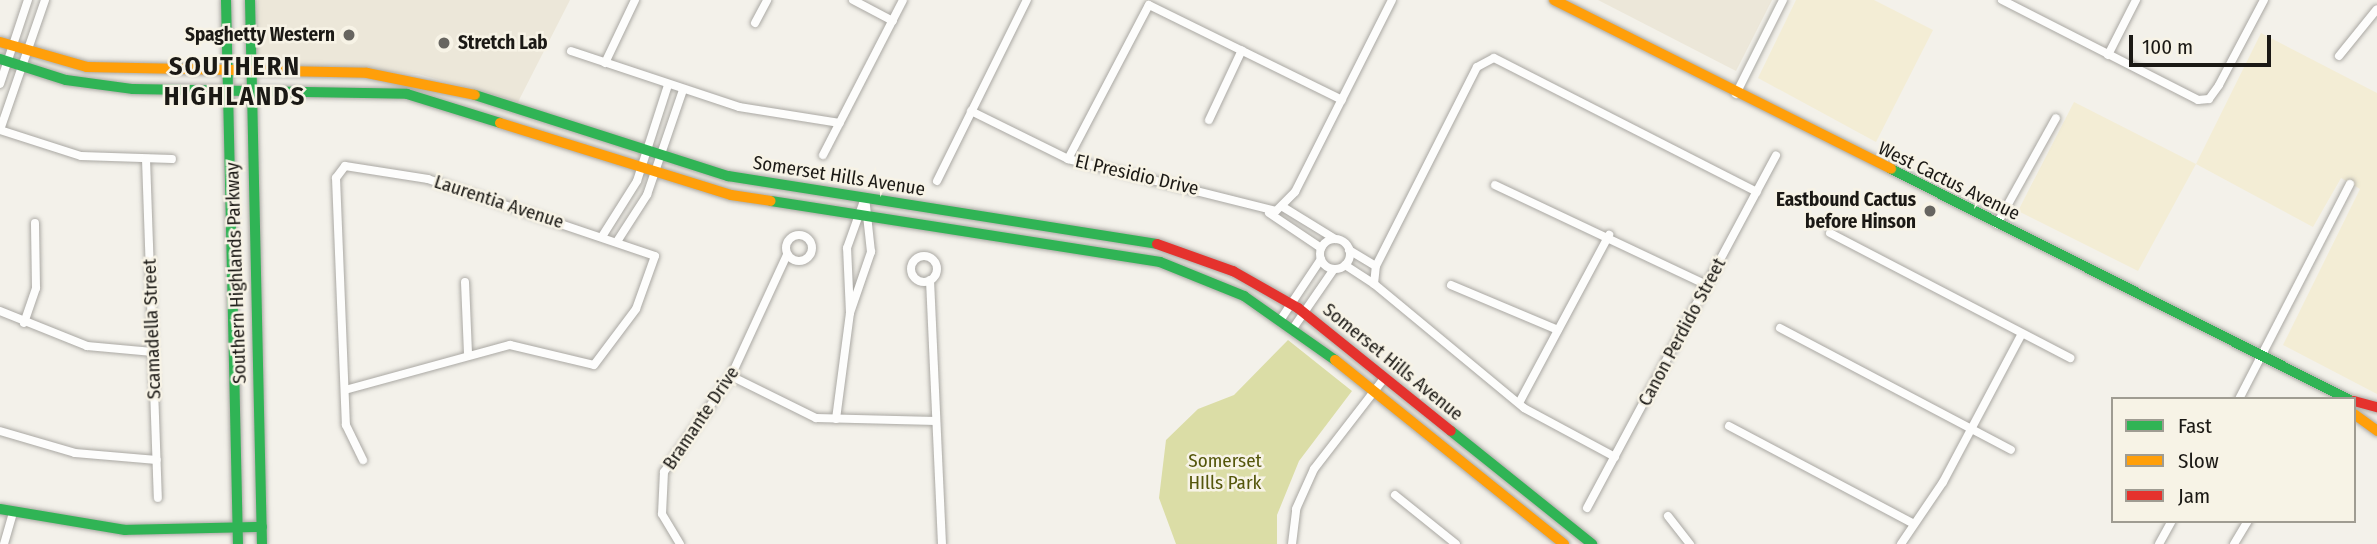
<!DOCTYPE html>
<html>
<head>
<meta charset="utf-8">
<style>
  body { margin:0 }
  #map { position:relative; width:2377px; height:544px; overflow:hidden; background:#f3f1ea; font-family:"Fira Sans Condensed",sans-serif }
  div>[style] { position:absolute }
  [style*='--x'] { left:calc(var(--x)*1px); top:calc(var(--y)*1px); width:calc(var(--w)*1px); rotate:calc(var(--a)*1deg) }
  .built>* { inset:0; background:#ece7d9 }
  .green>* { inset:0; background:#dbdda6 }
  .sand>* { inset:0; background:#f3edd5 }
  .roads { filter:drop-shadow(0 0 2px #aaa8a3) drop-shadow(0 0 2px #aaa8a3) }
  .street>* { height:8px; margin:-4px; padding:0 4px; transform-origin:4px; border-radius:4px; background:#fdfdfc }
  .street>.ring { margin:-4px; padding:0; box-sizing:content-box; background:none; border:8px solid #fdfdfc; border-radius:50% }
  .fast>* { height:10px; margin:-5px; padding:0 5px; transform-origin:5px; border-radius:5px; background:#30b455 }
  .slow>* { height:10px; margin:-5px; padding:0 5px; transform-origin:5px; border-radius:5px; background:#ff9f0a }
  .jam>* { height:10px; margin:-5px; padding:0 5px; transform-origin:5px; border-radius:5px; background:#e5322d }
  .dots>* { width:19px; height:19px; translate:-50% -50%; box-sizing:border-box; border:4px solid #f7f3e6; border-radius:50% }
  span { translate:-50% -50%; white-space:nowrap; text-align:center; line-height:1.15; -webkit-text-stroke:5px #f7f3e6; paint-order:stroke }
  .poi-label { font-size:19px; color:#1b1915; font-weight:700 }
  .right { translate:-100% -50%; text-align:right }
  .left { translate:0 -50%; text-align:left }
  .street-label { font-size:19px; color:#1b1915 }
  .park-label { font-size:19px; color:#54560b }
  .district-label { font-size:26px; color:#1b1915; font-weight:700; letter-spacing:2px }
  .legend { position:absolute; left:2111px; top:397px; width:245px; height:126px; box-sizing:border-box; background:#f7f3e6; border:2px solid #9f9c92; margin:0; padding:9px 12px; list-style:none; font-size:21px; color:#1b1915 }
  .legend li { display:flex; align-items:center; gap:14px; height:35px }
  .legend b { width:35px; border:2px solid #9f9c92 }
  .scale { position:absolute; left:2129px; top:35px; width:142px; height:32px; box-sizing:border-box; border:4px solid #1b1915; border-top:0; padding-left:9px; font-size:21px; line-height:24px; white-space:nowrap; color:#1b1915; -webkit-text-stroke:5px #f7f3e6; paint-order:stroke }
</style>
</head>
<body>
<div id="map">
  <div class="built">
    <i style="clip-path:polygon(258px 0,570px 0,518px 102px,418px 74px,262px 65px,255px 47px)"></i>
    <i style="clip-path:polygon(1598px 0,1772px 0,1736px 71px)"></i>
  </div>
  <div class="green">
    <i style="clip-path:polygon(1288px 340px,1352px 391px,1299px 461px,1277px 515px,1277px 544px,1176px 544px,1159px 498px,1166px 440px,1198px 409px,1234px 395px)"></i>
  </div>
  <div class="sand">
    <i style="clip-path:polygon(1796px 0,1874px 0,1933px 30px,1876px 142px,1758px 78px)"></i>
    <i style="clip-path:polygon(2261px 33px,2377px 93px,2377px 394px,2283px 345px,2360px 189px,2341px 178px,2313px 227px,2196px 164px,2138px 271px,2018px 211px,2074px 102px,2196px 164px)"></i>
  </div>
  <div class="roads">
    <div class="street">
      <i style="--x:853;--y:0;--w:45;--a:27.7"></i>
      <i style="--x:2002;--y:0;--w:220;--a:27"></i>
      <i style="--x:2198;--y:100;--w:11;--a:-5"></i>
      <i style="--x:2209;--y:99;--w:17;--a:-54"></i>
      <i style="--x:2219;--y:85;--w:96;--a:-62.1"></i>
      <i style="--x:755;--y:23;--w:26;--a:-62"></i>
      <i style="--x:571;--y:51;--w:177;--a:18.4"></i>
      <i style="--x:739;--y:107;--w:102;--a:9"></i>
      <i style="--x:2108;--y:55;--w:62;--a:-63"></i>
      <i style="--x:2339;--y:56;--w:60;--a:-51"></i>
      <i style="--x:605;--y:63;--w:70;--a:-64.5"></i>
      <i style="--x:0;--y:84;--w:89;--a:-71.6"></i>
      <i style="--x:1736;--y:94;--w:105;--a:-63.4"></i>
      <i style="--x:971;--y:111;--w:108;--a:26.3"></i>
      <i style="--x:1068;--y:159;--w:214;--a:14"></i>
      <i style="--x:1276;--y:211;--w:27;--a:-45"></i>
      <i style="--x:1295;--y:192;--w:215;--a:-63.2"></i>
      <i style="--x:1209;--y:120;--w:77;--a:-64.8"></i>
      <i style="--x:0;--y:130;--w:85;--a:17.8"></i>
      <i style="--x:81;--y:156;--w:91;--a:1.9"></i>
      <i style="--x:0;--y:130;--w:138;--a:-70.9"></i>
      <i style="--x:823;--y:155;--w:174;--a:-62.7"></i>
      <i style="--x:146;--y:159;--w:339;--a:88"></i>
      <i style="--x:1068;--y:159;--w:174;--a:-62.3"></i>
      <i style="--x:1149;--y:5;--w:215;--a:26.2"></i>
      <i style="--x:937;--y:181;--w:202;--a:-63.6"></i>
      <i style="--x:1495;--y:185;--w:234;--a:25.3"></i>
      <i style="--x:1283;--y:207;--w:61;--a:31.6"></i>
      <i style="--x:1269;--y:213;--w:63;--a:33.9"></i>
      <i style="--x:1997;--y:224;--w:121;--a:-60.9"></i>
      <i style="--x:1830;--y:233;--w:271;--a:27.5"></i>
      <i class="ring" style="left:786px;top:235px;width:18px;height:18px"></i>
      <i style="--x:603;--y:235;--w:64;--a:-57.8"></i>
      <i style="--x:637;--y:181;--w:101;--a:-72.1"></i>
      <i class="ring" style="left:1320px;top:239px;width:22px;height:22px"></i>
      <i style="--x:618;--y:240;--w:54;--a:-57.2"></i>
      <i style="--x:647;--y:195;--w:111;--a:-71.1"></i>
      <i style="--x:1349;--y:250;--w:31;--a:31"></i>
      <i class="ring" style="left:911px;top:256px;width:18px;height:18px"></i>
      <i style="--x:1345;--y:265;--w:35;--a:33"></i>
      <i style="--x:930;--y:280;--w:264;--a:87.4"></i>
      <i style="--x:465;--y:282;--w:71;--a:87.6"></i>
      <i style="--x:1451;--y:285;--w:116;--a:22.8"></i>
      <i style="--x:0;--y:311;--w:94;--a:21.9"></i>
      <i style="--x:87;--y:346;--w:66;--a:5.2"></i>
      <i style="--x:850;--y:313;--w:65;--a:-92.6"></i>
      <i style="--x:847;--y:248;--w:53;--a:-70.2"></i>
      <i style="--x:1281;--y:319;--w:72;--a:-56.3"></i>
      <i style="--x:24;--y:323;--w:37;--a:-71"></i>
      <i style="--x:36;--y:288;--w:65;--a:-90.9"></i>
      <i style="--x:1294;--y:327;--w:70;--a:-55.4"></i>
      <i style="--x:1780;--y:328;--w:261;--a:27.8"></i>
      <i style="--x:731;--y:376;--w:95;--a:26.3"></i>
      <i style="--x:816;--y:418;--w:120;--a:1.4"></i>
      <i style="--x:345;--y:390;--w:171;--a:-15.3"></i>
      <i style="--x:510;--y:345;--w:86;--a:13.4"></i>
      <i style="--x:594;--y:365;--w:70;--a:-53.1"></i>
      <i style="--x:636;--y:309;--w:56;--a:-70.3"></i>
      <i style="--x:655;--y:256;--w:240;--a:-161.3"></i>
      <i style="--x:428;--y:179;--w:84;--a:-171.1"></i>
      <i style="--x:345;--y:166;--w:15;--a:127"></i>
      <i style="--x:336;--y:178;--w:247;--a:87.7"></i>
      <i style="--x:346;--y:425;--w:39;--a:64"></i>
      <i style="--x:2239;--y:399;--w:242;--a:-62.7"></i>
      <i style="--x:1519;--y:403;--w:191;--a:-61.8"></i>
      <i style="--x:836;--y:419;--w:107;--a:-82.5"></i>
      <i style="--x:850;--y:313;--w:65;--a:-71"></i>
      <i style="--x:871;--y:252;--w:55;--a:-96.2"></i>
      <i style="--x:1729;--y:426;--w:207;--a:27.9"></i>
      <i style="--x:0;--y:431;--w:78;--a:16.3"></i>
      <i style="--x:75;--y:453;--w:82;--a:4.9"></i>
      <i style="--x:1615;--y:457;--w:103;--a:-151.7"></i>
      <i style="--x:1524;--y:408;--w:195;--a:-140.4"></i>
      <i style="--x:1374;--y:284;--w:18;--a:-84"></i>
      <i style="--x:1376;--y:266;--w:223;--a:-63.1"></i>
      <i style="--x:1477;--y:67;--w:19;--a:-28"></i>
      <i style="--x:1494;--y:58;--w:295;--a:27"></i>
      <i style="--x:1395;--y:495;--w:78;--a:38.8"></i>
      <i style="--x:1587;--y:508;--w:400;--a:-61.8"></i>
      <i style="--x:1668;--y:516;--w:36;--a:52"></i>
      <i style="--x:4;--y:544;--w:33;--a:-74"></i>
      <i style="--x:680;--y:544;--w:35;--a:-121"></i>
      <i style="--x:662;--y:514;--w:42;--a:-87.3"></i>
      <i style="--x:664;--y:472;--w:117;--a:-55.1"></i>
      <i style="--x:731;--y:376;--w:133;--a:-65.2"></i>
      <i style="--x:1292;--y:544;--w:35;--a:-83"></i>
      <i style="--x:1296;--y:509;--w:44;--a:-65.8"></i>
      <i style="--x:1314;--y:469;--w:116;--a:-52.3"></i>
      <i style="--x:1901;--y:544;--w:75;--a:-55.9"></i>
      <i style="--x:1943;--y:482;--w:166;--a:-62"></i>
      <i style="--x:2159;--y:544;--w:26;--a:-61"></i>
      <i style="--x:2234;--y:544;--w:27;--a:-59"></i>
    </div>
    <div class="fast">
      <i style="--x:226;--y:0;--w:544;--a:88.74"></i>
      <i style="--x:250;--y:0;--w:544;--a:88.74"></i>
      <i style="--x:0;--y:59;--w:69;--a:17.7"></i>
      <i style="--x:66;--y:80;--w:68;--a:7.7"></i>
      <i style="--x:133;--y:89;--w:274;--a:1"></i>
      <i style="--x:407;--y:94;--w:97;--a:17.3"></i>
      <i style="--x:475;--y:95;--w:266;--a:17.8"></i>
      <i style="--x:728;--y:176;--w:434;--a:9"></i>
      <i style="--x:1891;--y:169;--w:512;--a:26.72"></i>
      <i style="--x:771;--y:201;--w:394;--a:8.9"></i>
      <i style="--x:1160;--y:262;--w:91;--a:22"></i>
      <i style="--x:1244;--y:296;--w:111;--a:35.1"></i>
      <i style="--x:1451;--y:431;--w:181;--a:38.7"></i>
      <i style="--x:0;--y:509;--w:127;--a:9.5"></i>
      <i style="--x:125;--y:530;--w:137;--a:-1.3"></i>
    </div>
    <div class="slow">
      <i style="--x:1554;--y:0;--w:377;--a:26.6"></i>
      <i style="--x:0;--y:42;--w:91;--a:16"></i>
      <i style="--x:87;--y:67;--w:280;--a:1.2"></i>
      <i style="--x:367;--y:73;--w:110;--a:11.5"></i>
      <i style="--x:500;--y:123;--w:242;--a:17.3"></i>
      <i style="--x:731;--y:195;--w:40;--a:8.5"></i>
      <i style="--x:1335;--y:360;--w:294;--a:38.8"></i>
      <i style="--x:2354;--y:414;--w:29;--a:36"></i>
    </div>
    <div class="jam">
      <i style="--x:1157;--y:244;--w:81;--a:19.6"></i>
      <i style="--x:1233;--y:271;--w:75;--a:29.6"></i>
      <i style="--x:1298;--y:308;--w:196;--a:38.8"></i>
      <i style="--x:2354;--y:401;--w:24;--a:15"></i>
    </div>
  </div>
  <div class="dots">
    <i style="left:349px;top:35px;background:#676560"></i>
    <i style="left:444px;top:43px;background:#676560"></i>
    <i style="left:1930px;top:211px;background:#676560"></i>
  </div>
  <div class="poi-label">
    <span class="right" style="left:335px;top:35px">Spaghetty Western</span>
    <span class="left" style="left:458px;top:43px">Stretch Lab</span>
    <span class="right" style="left:1916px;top:211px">Eastbound Cactus<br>before Hinson</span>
  </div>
  <div class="street-label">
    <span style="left:1137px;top:175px;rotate:13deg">El Presidio Drive</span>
    <span style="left:839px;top:176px;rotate:9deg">Somerset Hills Avenue</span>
    <span style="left:1949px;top:181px;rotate:26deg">West Cactus Avenue</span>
    <span style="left:499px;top:202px;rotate:18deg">Laurentia Avenue</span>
    <span style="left:236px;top:273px;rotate:-92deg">Southern Highlands Parkway</span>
    <span style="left:152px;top:329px;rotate:-92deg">Scamadella Street</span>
    <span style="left:1682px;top:332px;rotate:-62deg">Canon Perdido Street</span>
    <span style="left:1393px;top:362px;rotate:39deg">Somerset Hills Avenue</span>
    <span style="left:701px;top:418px;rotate:-56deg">Bramante Drive</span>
  </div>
  <div class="park-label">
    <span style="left:1225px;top:472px">Somerset<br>HIlls Park</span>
  </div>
  <div class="district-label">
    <span style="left:235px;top:82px">SOUTHERN<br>HIGHLANDS</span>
  </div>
  <ul class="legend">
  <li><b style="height:9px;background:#30b455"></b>Fast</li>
  <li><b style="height:9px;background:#ff9f0a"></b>Slow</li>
  <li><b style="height:9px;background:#e5322d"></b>Jam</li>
  </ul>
  <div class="scale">100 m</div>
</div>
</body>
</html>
